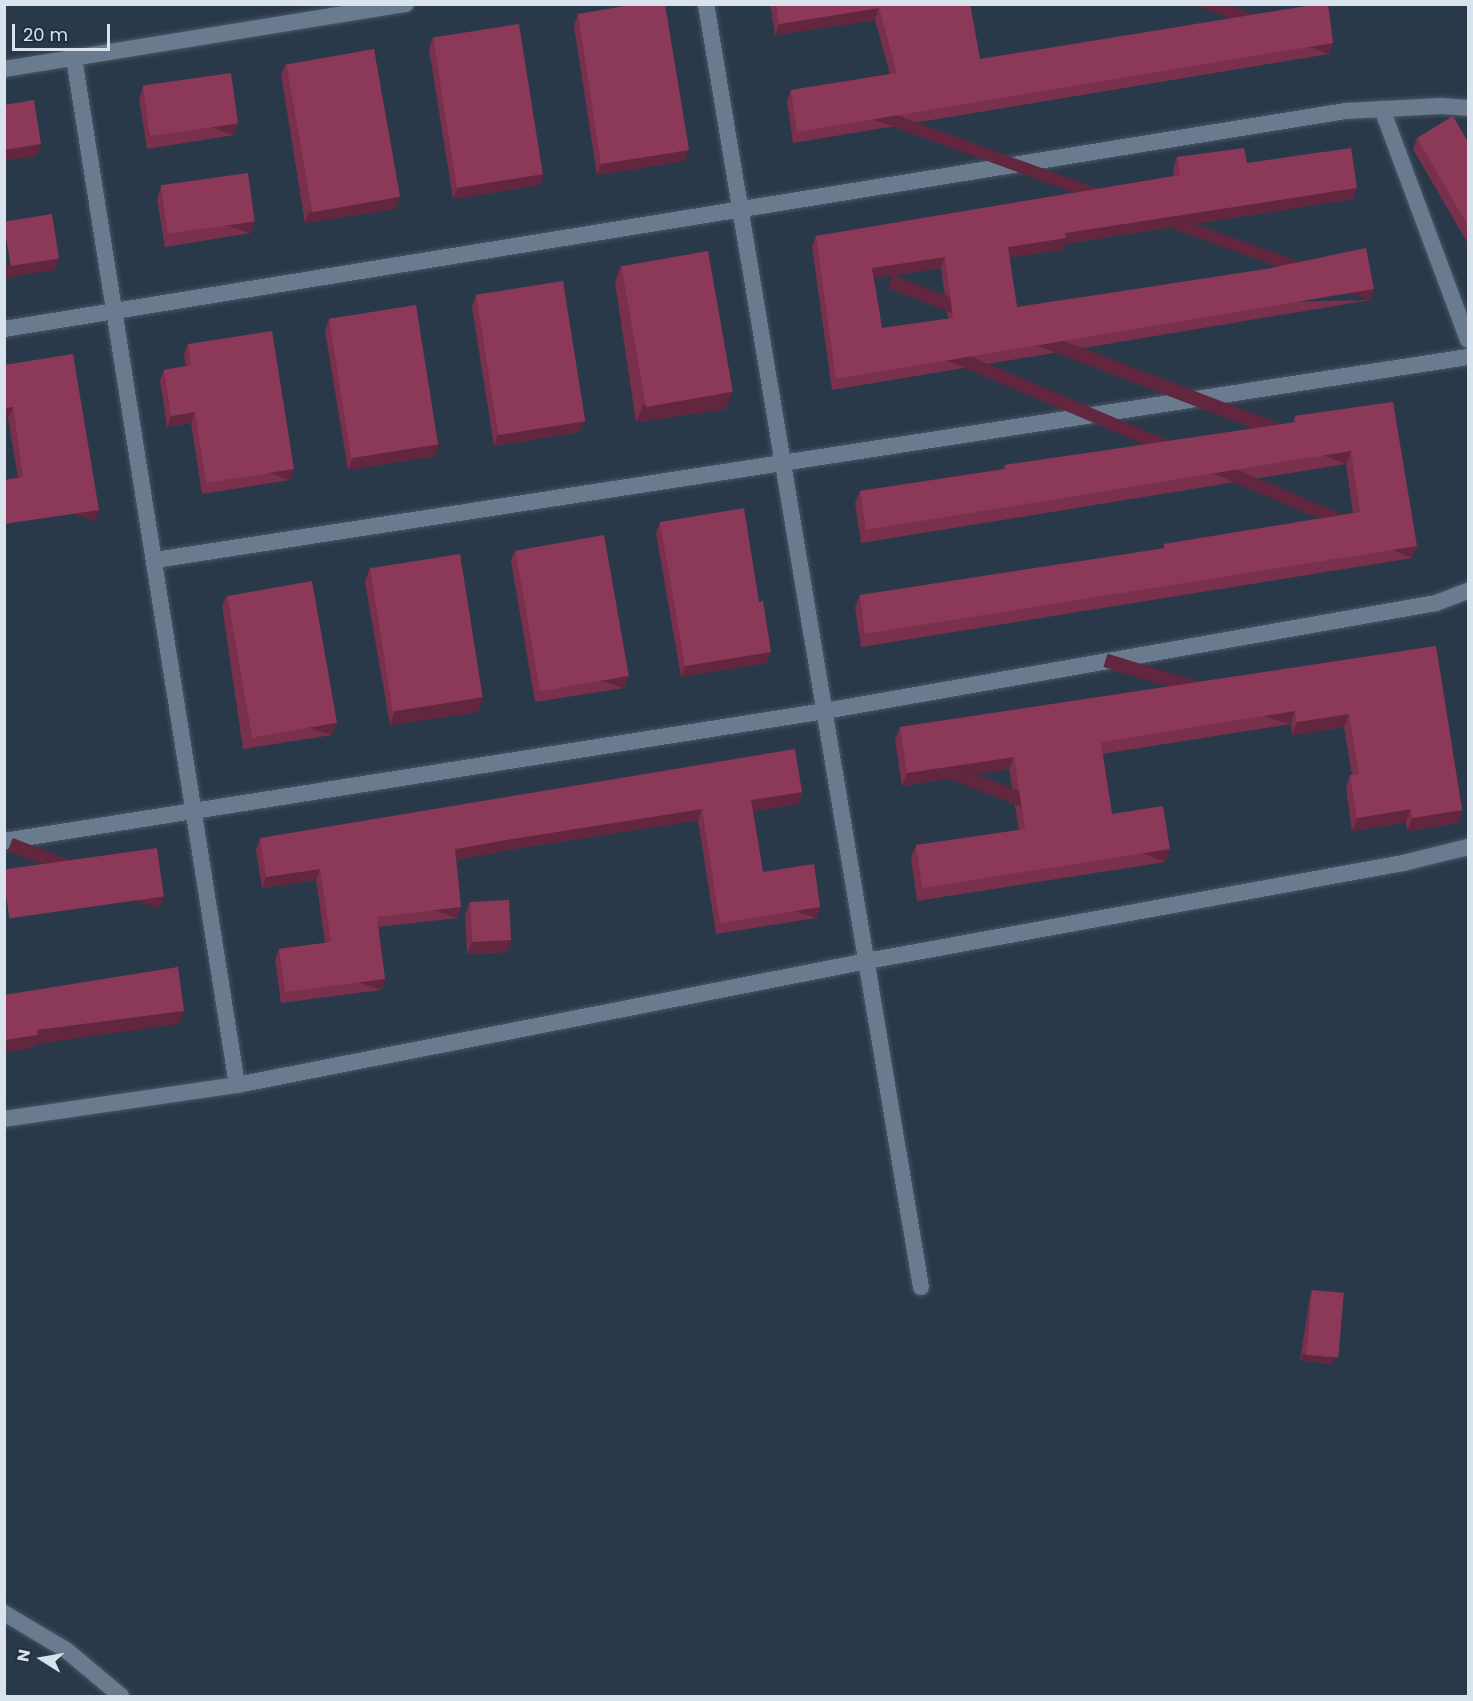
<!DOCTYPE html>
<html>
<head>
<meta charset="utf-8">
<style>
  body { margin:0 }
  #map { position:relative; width:1473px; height:1701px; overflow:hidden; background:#2a394a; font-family:Poppins,sans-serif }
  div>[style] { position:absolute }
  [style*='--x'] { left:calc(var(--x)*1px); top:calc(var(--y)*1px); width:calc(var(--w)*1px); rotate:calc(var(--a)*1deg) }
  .roads { filter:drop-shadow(0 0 2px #4a5765) drop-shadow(0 0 2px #4a5765) }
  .minor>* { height:16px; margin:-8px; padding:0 8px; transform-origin:8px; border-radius:8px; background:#6a7b8f }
  .wall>* { inset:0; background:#78304c }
  .shaded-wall>* { inset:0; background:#62273e; transform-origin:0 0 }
  .building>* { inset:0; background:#8c3858; transform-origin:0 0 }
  span { translate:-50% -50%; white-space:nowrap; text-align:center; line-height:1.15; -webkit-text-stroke:4.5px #202e3f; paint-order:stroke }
  .frame { position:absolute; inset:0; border:6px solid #d9e3ee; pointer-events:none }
  .north { position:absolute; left:12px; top:1629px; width:60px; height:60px; -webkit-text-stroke:4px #202e3f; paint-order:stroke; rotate:281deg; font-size:16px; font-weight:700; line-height:24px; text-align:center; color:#d9e3ee }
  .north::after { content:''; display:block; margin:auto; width:21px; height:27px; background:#d9e3ee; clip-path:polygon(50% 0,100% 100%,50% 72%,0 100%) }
  .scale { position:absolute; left:12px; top:24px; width:98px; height:27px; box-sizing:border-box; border:3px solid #d9e3ee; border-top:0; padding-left:8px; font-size:18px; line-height:21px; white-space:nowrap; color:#d9e3ee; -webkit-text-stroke:4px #202e3f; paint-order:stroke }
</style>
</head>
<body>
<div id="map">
  <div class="roads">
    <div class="minor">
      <i style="--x:706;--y:4;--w:1301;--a:80.49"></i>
      <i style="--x:74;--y:58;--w:1040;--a:80.98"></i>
      <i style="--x:4;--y:69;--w:407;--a:-9.2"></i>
      <i style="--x:1382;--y:109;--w:246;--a:69.6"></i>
      <i style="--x:4;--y:329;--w:1360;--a:-9.23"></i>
      <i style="--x:1346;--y:111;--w:95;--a:-3"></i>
      <i style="--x:1441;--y:106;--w:27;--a:4"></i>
      <i style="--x:155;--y:560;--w:1329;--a:-8.79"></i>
      <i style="--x:4;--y:841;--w:831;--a:-9"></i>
      <i style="--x:825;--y:711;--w:620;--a:-10.02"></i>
      <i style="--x:1436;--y:603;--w:34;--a:-21"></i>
      <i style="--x:4;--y:1119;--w:235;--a:-8.3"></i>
      <i style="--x:237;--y:1085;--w:642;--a:-11.13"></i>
      <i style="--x:867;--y:961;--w:545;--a:-10.36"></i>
      <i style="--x:1403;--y:863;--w:67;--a:-13.8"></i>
      <i style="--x:4;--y:1613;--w:72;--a:30.8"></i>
      <i style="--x:66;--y:1650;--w:72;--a:39.9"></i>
    </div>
  </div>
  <div class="wall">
    <i style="clip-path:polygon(770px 4px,970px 4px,980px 59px,1333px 43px,1329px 54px,793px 143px,787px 101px,791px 90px,890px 74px,875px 20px,775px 35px)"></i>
    <i style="clip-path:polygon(578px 14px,684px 161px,597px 175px,574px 26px)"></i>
    <i style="clip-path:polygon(433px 37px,540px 185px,453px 199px,429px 49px)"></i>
    <i style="clip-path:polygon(286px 63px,395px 209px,305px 223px,281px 74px)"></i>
    <i style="clip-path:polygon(143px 87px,234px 135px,147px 149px,139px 99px)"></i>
    <i style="clip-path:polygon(1417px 138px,1468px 142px,1468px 244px,1413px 149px)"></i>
    <i style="clip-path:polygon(evenodd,1177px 157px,1247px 163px,1353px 199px,1064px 244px,1062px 250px,1009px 257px,1017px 307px,1370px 300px,832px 390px,812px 247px,816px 236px,1174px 176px,1173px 168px,1177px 157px,941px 268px,948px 319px,882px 328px,874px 278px,941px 268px)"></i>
    <i style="clip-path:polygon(161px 187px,251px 233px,165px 247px,157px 199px)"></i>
    <i style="clip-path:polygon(621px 265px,726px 409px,636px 422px,615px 282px)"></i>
    <i style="clip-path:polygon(476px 295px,584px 421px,579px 432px,494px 446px,472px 307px)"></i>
    <i style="clip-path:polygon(329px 319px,439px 444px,434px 456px,348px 470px,325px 331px)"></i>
    <i style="clip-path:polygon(188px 344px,290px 480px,202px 494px,191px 423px,167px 427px,160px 380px,164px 370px,186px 366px,184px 355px)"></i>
    <i style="clip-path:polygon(4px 365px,95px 521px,18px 478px,8px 418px)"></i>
    <i style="clip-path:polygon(1393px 402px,1412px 558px,861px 647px,855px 607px,860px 595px,1163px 549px,1164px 544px,1353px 513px,1346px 464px,861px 543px,855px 503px,860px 491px,1003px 469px,1005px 465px,1293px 423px,1295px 416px)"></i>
    <i style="clip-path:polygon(660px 522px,759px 602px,771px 652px,766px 663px,681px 677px,656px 533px)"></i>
    <i style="clip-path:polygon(515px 550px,628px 676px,624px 688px,535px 702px,511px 561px)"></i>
    <i style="clip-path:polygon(370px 567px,478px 712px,390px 725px,365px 582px)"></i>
    <i style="clip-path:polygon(227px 595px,332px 735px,243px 749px,222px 606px)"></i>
    <i style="clip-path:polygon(1436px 646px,1462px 810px,1458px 823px,1407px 831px,1406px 822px,1352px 831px,1346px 788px,1350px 775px,1352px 775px,1344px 727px,1292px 735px,1291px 724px,1102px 754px,1112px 814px,1165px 862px,917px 901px,911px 858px,916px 845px,1019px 830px,1009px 769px,902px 786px,895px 740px,900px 727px)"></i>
    <i style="clip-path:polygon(802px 792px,798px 804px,753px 811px,763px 872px,820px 907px,816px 918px,716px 934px,698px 820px,508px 850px,456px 860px,461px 907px,457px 918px,378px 927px,385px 979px,381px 990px,281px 1003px,275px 960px,279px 949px,325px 943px,316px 880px,262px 888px,256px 849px,260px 838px)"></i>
    <i style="clip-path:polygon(470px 902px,511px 940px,507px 952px,467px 954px,465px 914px)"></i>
    <i style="clip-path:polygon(1312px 1290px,1331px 1364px,1300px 1360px,1310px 1296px)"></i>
  </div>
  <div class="shaded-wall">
    <i style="clip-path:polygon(879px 8px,875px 20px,775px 35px,779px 24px)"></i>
    <i style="left:1333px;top:43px;width:12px;height:543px;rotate:110deg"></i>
    <i style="left:238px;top:124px;width:12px;height:88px;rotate:110deg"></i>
    <i style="clip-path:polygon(41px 144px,37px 156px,4px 161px,4px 150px)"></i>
    <i style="clip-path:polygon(689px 150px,684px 161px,597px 175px,601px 164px)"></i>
    <i style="clip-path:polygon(544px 174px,540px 185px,453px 199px,458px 187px)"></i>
    <i style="clip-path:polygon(1357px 188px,1353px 199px,1064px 244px,1062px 250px,1004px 258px,1008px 247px,1065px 233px)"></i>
    <i style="clip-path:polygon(399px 197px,395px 209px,305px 223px,309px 212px)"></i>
    <i style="left:255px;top:221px;width:13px;height:87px;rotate:108deg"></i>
    <i style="clip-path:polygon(945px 257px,941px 268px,868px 279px,872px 268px)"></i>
    <i style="clip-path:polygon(59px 258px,55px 270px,4px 278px,4px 267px)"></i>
    <i style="left:1374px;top:289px;width:12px;height:545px;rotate:110deg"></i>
    <i style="clip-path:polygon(732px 392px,726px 409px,636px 422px,643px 405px)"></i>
    <i style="clip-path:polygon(13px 407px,8px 418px,4px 419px,4px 408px)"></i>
    <i style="clip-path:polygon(195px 412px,191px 423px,167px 427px,171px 416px)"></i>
    <i style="clip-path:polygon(584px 421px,579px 432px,494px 446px,498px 434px)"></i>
    <i style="clip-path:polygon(439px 444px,434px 456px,348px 470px,353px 458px)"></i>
    <i style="left:1351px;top:451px;width:14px;height:491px;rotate:111deg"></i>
    <i style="left:294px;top:469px;width:12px;height:89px;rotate:110deg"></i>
    <i style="left:99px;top:510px;width:12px;height:96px;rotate:110deg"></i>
    <i style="left:1417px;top:546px;width:13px;height:559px;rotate:113deg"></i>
    <i style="clip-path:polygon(771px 652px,766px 663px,681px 677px,685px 666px)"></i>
    <i style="left:628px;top:676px;width:13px;height:90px;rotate:108deg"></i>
    <i style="clip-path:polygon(483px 697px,478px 712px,390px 725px,395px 711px)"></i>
    <i style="left:1295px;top:711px;width:14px;height:196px;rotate:107deg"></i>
    <i style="clip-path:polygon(1349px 714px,1344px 727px,1292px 735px,1297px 722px)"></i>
    <i style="left:336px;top:723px;width:13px;height:90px;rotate:108deg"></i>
    <i style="clip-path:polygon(1014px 757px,1009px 769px,902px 786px,907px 773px)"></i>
    <i style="clip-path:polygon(802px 792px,798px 804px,747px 812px,751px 800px)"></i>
    <i style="clip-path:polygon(702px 809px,698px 820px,508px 850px,451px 861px,455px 849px,512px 839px)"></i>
    <i style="clip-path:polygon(1411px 809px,1406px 822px,1352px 831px,1357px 818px)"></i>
    <i style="clip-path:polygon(1462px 810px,1458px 823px,1407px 831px,1412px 818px)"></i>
    <i style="left:1170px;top:849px;width:14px;height:251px;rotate:111deg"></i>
    <i style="clip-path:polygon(320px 869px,316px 880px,262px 888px,266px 877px)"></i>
    <i style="left:164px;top:896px;width:14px;height:162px;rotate:111deg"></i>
    <i style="left:461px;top:907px;width:12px;height:85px;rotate:110deg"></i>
    <i style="left:820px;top:907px;width:12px;height:101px;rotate:110deg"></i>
    <i style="clip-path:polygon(511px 940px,507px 952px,467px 954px,472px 942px)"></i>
    <i style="left:385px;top:979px;width:12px;height:101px;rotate:110deg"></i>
    <i style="clip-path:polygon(184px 1011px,179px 1024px,35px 1044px,33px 1048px,4px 1053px,4px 1040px,37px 1030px)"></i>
    <i style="left:1302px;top:1354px;width:32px;height:6px;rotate:7deg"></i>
  </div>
  <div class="building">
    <i style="clip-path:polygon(636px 4px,665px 4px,689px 150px,601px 164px,578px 14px)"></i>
    <i style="clip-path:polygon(776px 4px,970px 4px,980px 59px,1319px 4px,1328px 4px,1333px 43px,797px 132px,791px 90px,897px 73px,879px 8px,779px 24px)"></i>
    <i style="left:519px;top:24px;width:152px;height:87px;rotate:81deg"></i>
    <i style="left:374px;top:49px;width:150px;height:89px;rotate:80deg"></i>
    <i style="left:231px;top:73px;width:51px;height:89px;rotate:82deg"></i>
    <i style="clip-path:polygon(34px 100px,41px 144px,4px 150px,4px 105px)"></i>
    <i style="clip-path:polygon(1453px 116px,1468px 142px,1468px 226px,1417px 138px)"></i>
    <i style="clip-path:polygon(evenodd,1244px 148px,1247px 163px,1351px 148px,1357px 188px,1065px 233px,1066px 238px,1008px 247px,1017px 307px,1266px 269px,1366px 248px,1374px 289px,836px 379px,816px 236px,1180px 175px,1177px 157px,1244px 148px,945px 257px,953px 318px,882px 328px,872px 268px,945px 257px)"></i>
    <i style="left:248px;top:173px;width:49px;height:88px;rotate:82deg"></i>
    <i style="left:52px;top:214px;width:45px;height:49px;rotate:81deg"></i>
    <i style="left:708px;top:251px;width:143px;height:88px;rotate:80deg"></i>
    <i style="left:563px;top:281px;width:142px;height:88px;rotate:81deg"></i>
    <i style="left:416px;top:305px;width:141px;height:88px;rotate:81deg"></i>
    <i style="clip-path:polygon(272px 331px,294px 469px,206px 483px,195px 412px,171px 416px,164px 370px,191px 365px,188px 344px)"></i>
    <i style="clip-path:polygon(73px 354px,99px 510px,4px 524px,4px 480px,23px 477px,13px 407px,4px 408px,4px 365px)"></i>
    <i style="clip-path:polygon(1393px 402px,1417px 546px,865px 634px,860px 595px,1165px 548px,1164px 544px,1360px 512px,1351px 451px,866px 530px,860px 491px,1006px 469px,1005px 465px,1296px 422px,1295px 416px)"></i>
    <i style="clip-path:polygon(744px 508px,759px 602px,763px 601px,771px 652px,685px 666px,660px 522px)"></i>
    <i style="left:604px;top:535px;width:143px;height:90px;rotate:80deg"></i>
    <i style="left:460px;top:554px;width:145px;height:91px;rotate:81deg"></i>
    <i style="left:312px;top:581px;width:144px;height:86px;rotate:80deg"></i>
    <i style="clip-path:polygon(1436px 646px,1462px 810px,1412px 818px,1411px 809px,1357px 818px,1350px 775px,1359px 774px,1349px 714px,1297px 722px,1295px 711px,1101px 742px,1112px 814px,1163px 806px,1170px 849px,922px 888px,916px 845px,1025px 829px,1014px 757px,907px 773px,900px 727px)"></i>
    <i style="clip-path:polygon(795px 749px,802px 792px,751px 800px,763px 872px,814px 864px,820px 907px,720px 923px,702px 809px,512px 839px,455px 849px,461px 907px,377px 917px,385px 979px,285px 992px,279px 949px,331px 942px,320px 869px,266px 877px,260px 838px)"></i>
    <i style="left:157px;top:848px;width:49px;height:156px;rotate:82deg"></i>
    <i style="left:509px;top:900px;width:40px;height:39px;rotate:87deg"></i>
    <i style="clip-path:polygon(178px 967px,184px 1011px,37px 1030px,38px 1035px,4px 1040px,4px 995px)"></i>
    <i style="left:1312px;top:1290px;width:32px;height:65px;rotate:5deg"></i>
  </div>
  <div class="frame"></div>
  <div class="north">N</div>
  <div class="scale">20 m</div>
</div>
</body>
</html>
